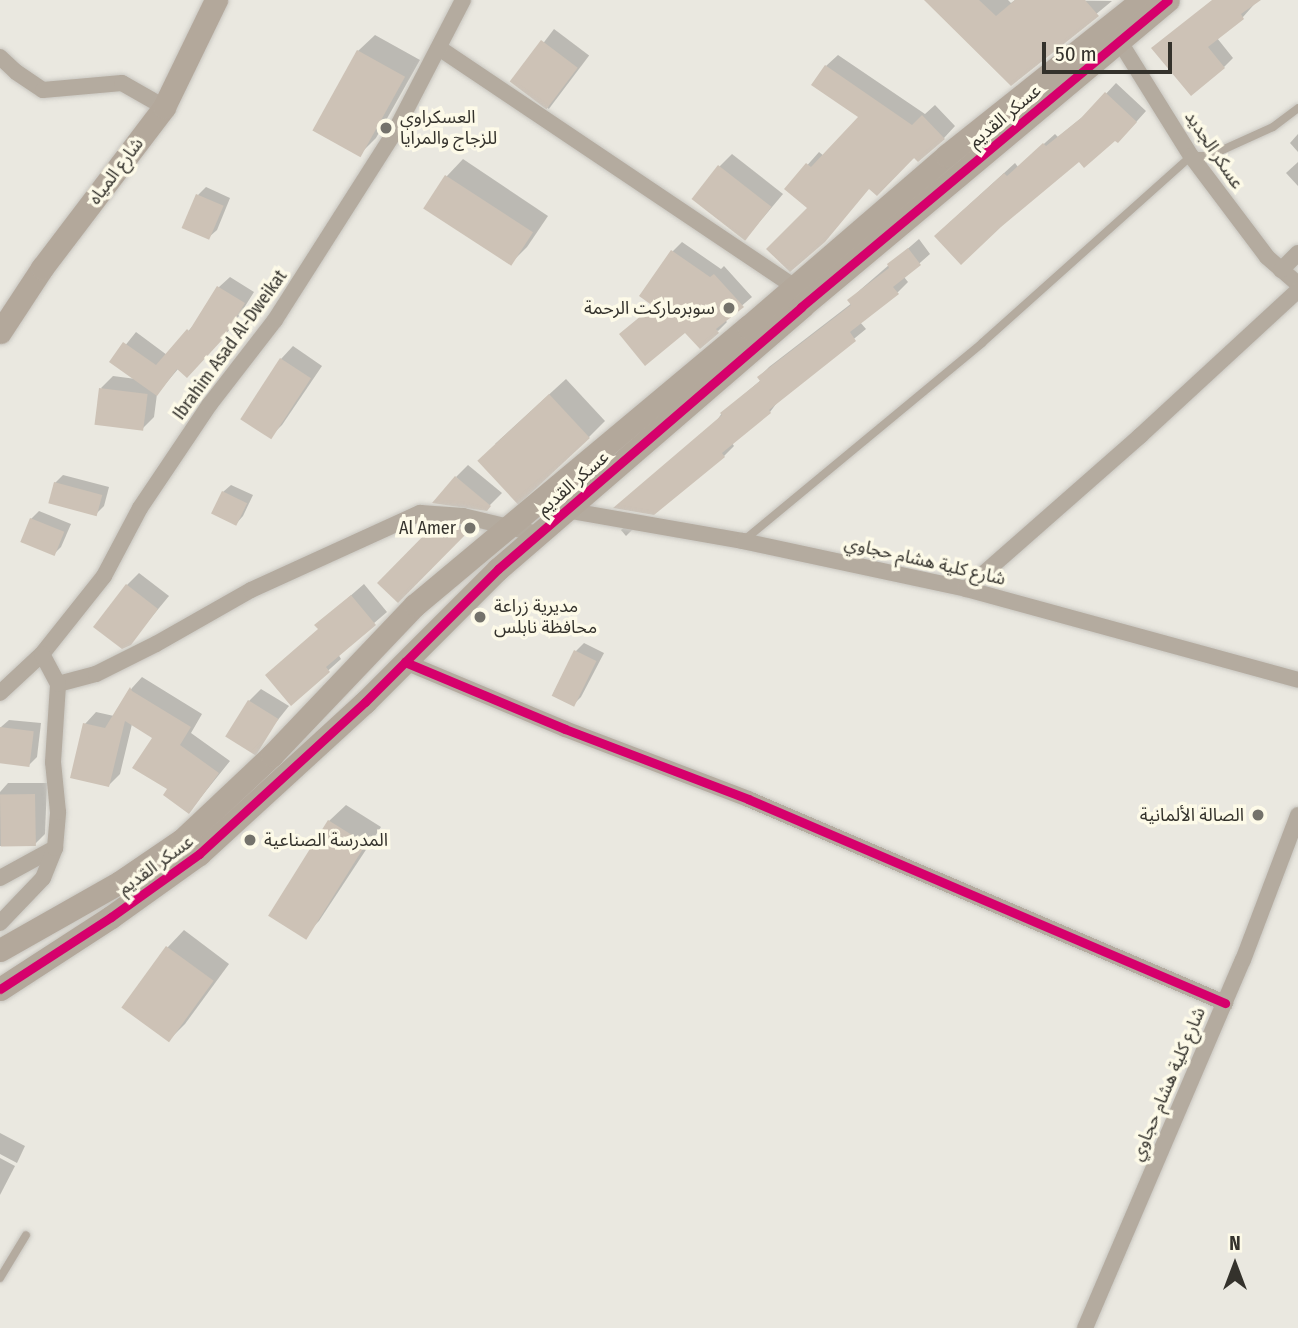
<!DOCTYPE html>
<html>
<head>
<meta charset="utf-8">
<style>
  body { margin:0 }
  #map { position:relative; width:1298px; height:1328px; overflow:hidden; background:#eae8e0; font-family:"Fira Sans Condensed","Noto Sans Arabic",sans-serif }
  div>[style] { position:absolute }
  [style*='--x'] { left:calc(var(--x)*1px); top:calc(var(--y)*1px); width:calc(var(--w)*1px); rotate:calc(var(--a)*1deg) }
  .shadow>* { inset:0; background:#0003; transform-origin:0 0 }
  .building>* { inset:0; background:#cdc2b6; transform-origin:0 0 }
  .roads { filter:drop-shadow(0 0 2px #c8c6c0) drop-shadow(0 0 2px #c8c6c0) }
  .lane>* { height:8px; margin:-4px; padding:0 4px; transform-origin:4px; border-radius:4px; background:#b4ab9f }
  .street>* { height:16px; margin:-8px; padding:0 8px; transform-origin:8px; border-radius:8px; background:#b4ab9f }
  .secondary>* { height:23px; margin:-11.5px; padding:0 11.5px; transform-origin:11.5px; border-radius:11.5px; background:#b3a89b }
  .cycleway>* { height:9px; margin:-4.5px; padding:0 4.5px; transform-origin:4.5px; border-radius:4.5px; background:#d6006c }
  .dots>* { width:19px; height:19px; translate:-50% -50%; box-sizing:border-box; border:4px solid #fdfae8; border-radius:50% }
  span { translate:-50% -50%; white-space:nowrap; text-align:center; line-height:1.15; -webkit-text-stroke:7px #fdfae8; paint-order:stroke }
  .street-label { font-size:18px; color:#34322c }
  .poi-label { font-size:18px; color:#34322c }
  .left { translate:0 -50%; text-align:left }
  .right { translate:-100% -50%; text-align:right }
  .north { position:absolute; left:1200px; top:1230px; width:70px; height:70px; -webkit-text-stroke:5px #fdfae8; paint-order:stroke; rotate:0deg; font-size:19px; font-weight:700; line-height:28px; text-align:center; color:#34322c }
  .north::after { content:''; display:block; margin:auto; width:24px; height:32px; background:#34322c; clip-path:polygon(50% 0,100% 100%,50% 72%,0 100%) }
  .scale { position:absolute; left:1042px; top:42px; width:130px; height:32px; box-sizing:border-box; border:4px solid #34322c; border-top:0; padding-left:9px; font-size:21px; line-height:24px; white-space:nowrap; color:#34322c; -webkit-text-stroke:5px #fdfae8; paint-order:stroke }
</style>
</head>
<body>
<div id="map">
  <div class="shadow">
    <i style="clip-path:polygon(940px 0,1008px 0,1011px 3px,1015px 0,1112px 1px,1011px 84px)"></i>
    <i style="clip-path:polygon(1213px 0,1258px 0,1243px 17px,1217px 38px,1233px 58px,1224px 67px,1153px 48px)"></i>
    <i style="left:554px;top:29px;width:44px;height:67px;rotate:37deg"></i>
    <i style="clip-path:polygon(375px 35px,420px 60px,376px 138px,359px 155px,358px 51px)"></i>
    <i style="clip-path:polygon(838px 55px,925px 114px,935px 105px,955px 126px,944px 138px,870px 187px,810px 208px,787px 188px,819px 152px,824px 156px,861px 117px,826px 66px)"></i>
    <i style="clip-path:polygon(1116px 83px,1146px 111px,1129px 130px,1079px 160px,947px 225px,1015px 163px,1018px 167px,1055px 134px,1058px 137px,1091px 110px)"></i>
    <i style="clip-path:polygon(1298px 134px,1298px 152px,1290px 143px)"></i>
    <i style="clip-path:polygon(732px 154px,783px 194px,746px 238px,719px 167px)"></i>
    <i style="clip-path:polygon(463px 159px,548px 216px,527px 247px,510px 264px,426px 207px,447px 176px)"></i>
    <i style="clip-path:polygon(1298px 162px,1298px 186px,1286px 173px)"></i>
    <i style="clip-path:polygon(206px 187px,230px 198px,217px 230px,209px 237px,198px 195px)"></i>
    <i style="clip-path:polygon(919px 239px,930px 254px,904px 277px,908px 282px,898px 292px,860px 322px,866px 329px,779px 400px,770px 412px,732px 443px,734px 446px,724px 456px,654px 513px,722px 413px,761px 380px,759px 377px,769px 367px,852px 303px,850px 300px,860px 290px)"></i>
    <i style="clip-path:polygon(682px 242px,721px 269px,724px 266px,752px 297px,725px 320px,727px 322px,718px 331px,655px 305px,673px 251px)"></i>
    <i style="clip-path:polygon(230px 277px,254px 292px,232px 327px,198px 365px,178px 369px,157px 394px,154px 417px,142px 429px,101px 388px,113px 376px,136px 379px,112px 362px,136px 332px,167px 355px,199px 319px,219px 287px)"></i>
    <i style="clip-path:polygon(293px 346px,322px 366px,282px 425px,270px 437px,242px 418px,281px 359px)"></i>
    <i style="clip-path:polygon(566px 379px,605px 421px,589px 437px,495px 444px)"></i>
    <i style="clip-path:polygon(468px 465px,502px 493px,486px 509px,456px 477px)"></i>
    <i style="clip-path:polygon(63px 475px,109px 487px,104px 506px,96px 514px,55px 483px)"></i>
    <i style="clip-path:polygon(231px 485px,253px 495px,243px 516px,236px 524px,223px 492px)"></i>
    <i style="clip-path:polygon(39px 511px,71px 524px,61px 547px,53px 555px,31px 519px)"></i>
    <i style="clip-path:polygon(448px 513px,481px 517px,398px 600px,379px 582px)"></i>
    <i style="clip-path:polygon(633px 519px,642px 520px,626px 536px,621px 530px)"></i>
    <i style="clip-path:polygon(139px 573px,169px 596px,130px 643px,127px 585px)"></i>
    <i style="clip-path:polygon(364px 584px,387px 612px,338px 654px,341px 659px,292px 703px,320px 629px,317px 625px)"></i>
    <i style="clip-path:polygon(584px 643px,604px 653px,581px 697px,573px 705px,553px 694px,576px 651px)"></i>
    <i style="clip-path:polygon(142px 677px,202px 714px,191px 733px,230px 761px,189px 812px,169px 789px,154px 737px,132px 724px,120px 774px,109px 785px,85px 724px,96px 712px,114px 716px,132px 688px)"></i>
    <i style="clip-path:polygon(261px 689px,289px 706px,253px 751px,249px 701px)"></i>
    <i style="clip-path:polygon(9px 720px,41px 723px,37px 757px,29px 765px,0 761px,1px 727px)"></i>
    <i style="clip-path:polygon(8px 783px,47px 783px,45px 834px,33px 846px,0 846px,0 792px)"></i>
    <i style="clip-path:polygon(346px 805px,381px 827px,319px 921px,303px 937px,329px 821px)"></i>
    <i style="clip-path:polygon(184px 930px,229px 964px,185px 1024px,169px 1040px,123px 1006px,168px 947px)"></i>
    <i style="clip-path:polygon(0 1133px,25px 1146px,17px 1163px,0 1154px)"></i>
    <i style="clip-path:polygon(0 1158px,15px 1166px,0 1195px)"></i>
  </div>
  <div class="building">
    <i style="clip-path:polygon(924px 0,979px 0,996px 16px,1015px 0,1085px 0,1099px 16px,1011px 86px)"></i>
    <i style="clip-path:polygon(1212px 0,1261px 0,1241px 14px,1244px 19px,1208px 47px,1225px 68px,1191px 96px,1151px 48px)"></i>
    <i style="left:541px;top:40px;width:46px;height:52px;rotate:37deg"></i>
    <i style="left:357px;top:50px;width:55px;height:92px;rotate:29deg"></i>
    <i style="clip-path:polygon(825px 65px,912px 125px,922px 115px,945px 139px,918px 162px,914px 158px,877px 196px,869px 189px,825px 242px,790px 272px,766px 249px,807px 208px,784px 189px,806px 163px,811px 167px,858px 117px,811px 85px)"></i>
    <i style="clip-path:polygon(1105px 92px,1137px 122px,1118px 143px,1115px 141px,1084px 168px,1079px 162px,1001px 227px,961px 265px,934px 236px,1004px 173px,1007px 176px,1043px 143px,1046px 146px,1081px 118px)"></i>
    <i style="left:718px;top:165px;width:68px;height:43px;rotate:38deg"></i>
    <i style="left:445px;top:175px;width:105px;height:40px;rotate:33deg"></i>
    <i style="left:196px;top:194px;width:30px;height:37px;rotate:23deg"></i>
    <i style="clip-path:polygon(908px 248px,921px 265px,893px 287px,899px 294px,850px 332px,856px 341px,769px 410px,771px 413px,722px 453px,725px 457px,654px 515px,613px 508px,722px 415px,720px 413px,760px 381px,757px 377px,851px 305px,847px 300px,889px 268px,887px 264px)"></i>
    <i style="clip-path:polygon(671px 250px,710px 277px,714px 274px,744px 307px,716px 329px,719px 333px,700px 349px,685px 333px,645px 366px,619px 334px,653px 306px,639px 296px)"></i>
    <i style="clip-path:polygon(217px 286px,245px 303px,222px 340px,187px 378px,177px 369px,157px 396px,109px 362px,123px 342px,156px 365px,187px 329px,189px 331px)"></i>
    <i style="left:280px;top:358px;width:37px;height:73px;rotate:33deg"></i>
    <i style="left:99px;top:388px;width:49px;height:37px;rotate:7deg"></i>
    <i style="left:549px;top:394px;width:60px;height:98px;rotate:47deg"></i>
    <i style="clip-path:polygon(455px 476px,491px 506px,487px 511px,432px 503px)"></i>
    <i style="left:54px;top:482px;width:50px;height:22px;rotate:15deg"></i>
    <i style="left:222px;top:491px;width:28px;height:25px;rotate:26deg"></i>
    <i style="left:30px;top:518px;width:37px;height:26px;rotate:22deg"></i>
    <i style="clip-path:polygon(434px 525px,471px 529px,398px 603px,377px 583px)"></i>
    <i style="clip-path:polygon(126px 584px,158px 609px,131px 645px,122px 649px,93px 627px)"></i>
    <i style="clip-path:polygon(351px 595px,376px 625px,326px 667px,330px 672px,291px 706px,265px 675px,318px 629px,314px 625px)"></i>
    <i style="left:574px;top:650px;width:25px;height:51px;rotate:26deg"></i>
    <i style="clip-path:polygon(130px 687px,132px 691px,191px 727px,180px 745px,219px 773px,189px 814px,163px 795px,167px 789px,132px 768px,152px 738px,125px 721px,109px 787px,70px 778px,83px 723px,105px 728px)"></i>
    <i style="left:248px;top:700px;width:36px;height:43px;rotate:32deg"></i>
    <i style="left:0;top:727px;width:34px;height:36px;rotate:7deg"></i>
    <i style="left:35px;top:794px;width:52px;height:35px;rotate:89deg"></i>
    <i style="left:328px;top:820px;width:45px;height:113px;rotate:32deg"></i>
    <i style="left:166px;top:946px;width:59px;height:76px;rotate:36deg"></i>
  </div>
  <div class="roads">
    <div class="lane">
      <i style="--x:743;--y:541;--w:310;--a:-39.6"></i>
      <i style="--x:982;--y:343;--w:280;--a:-41.8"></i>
      <i style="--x:1191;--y:156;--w:18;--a:0"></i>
      <i style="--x:1209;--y:156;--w:70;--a:-24.4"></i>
      <i style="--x:1273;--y:127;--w:31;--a:-37"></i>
      <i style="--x:0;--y:1278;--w:50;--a:-58.8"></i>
    </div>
    <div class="street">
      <i style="--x:1115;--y:34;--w:144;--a:58.1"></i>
      <i style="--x:1191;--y:156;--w:126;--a:53"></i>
      <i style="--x:1267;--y:257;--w:41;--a:41.1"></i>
      <i style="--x:439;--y:48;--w:428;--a:33.9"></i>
      <i style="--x:794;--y:287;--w:7;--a:74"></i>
      <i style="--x:0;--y:57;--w:22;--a:43"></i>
      <i style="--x:16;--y:72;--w:32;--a:34"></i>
      <i style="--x:43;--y:90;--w:79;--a:-5.1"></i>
      <i style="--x:122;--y:83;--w:48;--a:29.7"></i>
      <i style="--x:1281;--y:270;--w:24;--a:-45"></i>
      <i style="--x:537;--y:505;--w:209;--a:9.9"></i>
      <i style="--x:743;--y:541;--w:228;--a:12.1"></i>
      <i style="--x:966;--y:589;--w:344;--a:15.3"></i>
      <i style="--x:966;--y:589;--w:232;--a:-41.3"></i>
      <i style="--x:1140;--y:436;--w:215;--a:-42.7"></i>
      <i style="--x:405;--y:662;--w:173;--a:22.7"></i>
      <i style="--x:565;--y:729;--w:196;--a:20.9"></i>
      <i style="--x:748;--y:799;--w:519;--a:23.16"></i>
      <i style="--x:58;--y:684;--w:39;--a:-15"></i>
      <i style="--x:96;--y:674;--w:67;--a:-26.6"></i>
      <i style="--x:156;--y:644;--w:109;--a:-29.6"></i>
      <i style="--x:251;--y:590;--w:186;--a:-24.5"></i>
      <i style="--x:420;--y:513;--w:43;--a:4"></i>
      <i style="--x:463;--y:516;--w:77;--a:13.5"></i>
      <i style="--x:0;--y:693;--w:57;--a:-42.9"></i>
      <i style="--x:42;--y:654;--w:100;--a:-51.5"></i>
      <i style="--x:104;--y:576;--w:77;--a:-62.1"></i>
      <i style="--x:140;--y:508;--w:125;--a:-56.1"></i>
      <i style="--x:210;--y:404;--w:106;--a:-52.3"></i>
      <i style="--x:275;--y:320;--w:219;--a:-57.5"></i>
      <i style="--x:393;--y:135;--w:152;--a:-62.6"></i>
      <i style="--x:0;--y:878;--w:63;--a:-28.6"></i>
      <i style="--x:0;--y:923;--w:62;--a:-46.3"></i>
      <i style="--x:43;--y:878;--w:32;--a:-68"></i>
      <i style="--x:55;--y:848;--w:36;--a:-85"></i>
      <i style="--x:58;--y:812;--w:50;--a:-95.7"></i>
      <i style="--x:53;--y:762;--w:78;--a:-86.3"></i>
      <i style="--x:58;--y:684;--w:34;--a:-118"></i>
      <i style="--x:1085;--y:1328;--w:400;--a:-66.8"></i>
      <i style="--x:1243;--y:960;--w:155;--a:-69.2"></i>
    </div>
    <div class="secondary">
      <i style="--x:0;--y:332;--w:77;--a:-56.7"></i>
      <i style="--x:42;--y:268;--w:202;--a:-52.8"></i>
      <i style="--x:164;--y:107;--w:119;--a:-64.1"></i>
      <i style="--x:0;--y:950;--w:138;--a:-29.5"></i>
      <i style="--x:120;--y:882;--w:76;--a:-34.3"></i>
      <i style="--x:183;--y:839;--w:122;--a:-43.3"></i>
      <i style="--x:272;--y:755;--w:207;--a:-46.4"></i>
      <i style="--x:415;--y:605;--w:434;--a:-39.9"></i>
      <i style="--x:748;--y:327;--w:263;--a:-40.8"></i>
      <i style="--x:947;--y:155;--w:249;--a:-38.5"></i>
      <i style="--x:0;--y:989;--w:132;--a:-33"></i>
      <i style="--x:111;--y:917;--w:108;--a:-35.6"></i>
      <i style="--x:199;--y:854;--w:225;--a:-42.5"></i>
      <i style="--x:365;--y:702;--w:188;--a:-45"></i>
      <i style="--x:498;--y:569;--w:401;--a:-40.8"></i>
      <i style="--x:801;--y:307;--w:478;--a:-39.9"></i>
    </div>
  </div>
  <div class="cycleway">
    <i style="--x:405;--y:662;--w:173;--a:22.7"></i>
    <i style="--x:565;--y:729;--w:196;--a:20.9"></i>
    <i style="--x:748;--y:799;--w:519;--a:23.16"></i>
    <i style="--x:0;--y:989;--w:132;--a:-33"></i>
    <i style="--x:111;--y:917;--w:108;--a:-35.6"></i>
    <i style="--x:199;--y:854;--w:225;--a:-42.5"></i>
    <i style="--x:365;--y:702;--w:188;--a:-45"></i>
    <i style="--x:498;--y:569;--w:401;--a:-40.8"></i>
    <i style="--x:801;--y:307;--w:478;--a:-39.9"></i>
  </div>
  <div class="dots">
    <i style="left:386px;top:128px;background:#74726b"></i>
    <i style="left:729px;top:308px;background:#74726b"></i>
    <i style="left:470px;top:528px;background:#74726b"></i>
    <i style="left:480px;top:617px;background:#74726b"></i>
    <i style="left:1258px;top:815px;background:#74726b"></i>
    <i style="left:250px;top:840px;background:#74726b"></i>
  </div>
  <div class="street-label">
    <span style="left:1005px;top:116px;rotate:-40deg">عسكر القديم</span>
    <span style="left:1214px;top:150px;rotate:56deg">عسكر الجديد</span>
    <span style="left:116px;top:171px;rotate:-53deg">شارع المياه</span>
    <span style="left:230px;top:345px;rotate:-54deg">Ibrahim Asad Al-Dweikat</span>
    <span style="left:573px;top:483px;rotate:-41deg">عسكر القديم</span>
    <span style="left:925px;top:561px;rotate:13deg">شارع كلية هشام حجاوي</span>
    <span style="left:156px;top:865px;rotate:-36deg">عسكر القديم</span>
    <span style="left:1168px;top:1084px;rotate:-67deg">شارع كلية هشام حجاوي</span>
  </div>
  <div class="poi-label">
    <span class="left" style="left:400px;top:128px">العسكراوي<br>للزجاج والمرايا</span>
    <span class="right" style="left:715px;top:308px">سوبرماركت الرحمة</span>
    <span class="right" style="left:456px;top:528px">Al Amer</span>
    <span class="left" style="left:494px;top:617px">مديرية زراعة<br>محافظة نابلس</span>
    <span class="right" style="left:1244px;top:815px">الصالة الألمانية</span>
    <span class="left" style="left:264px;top:840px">المدرسة الصناعية</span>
  </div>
  <div class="north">N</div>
  <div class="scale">50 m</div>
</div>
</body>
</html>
